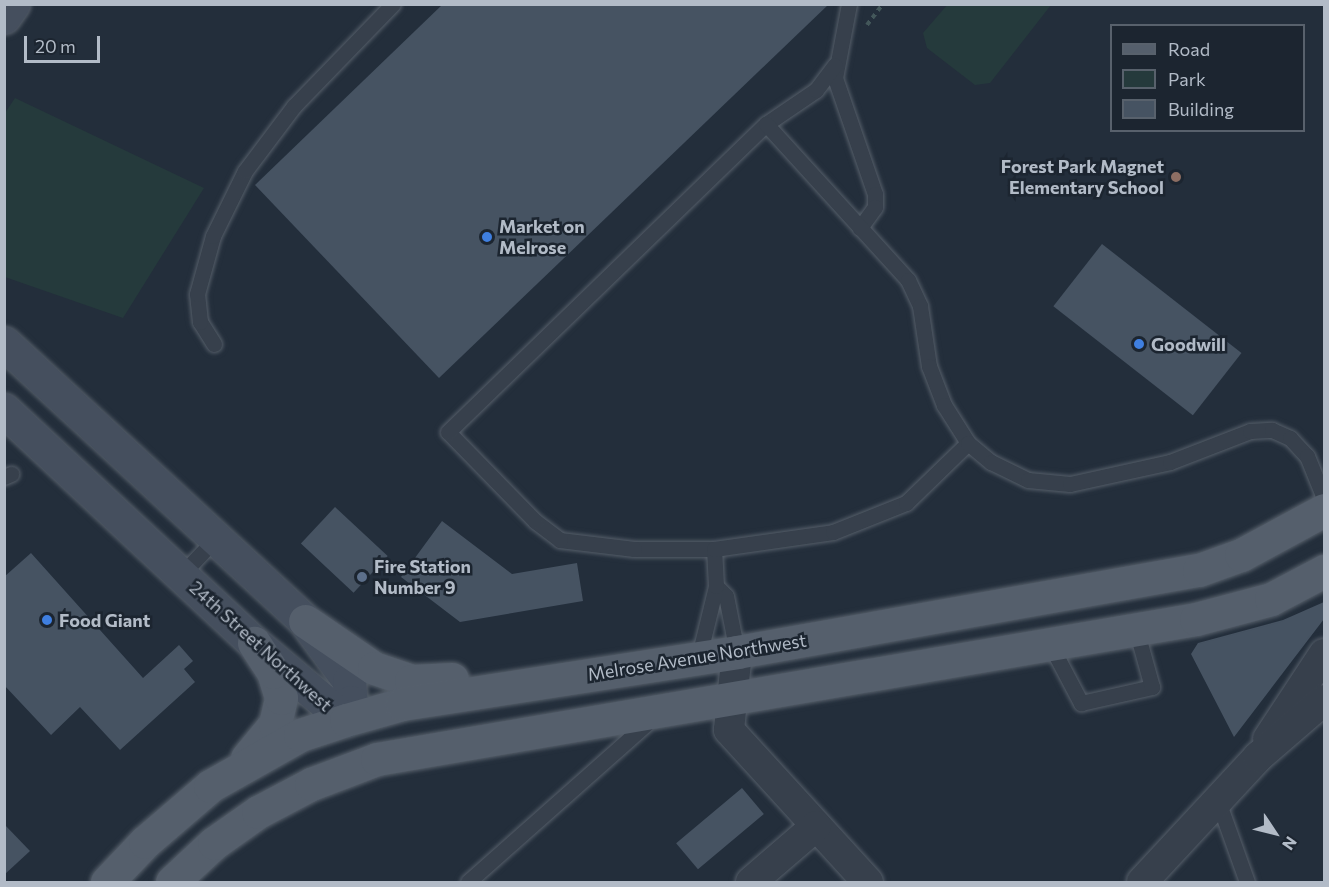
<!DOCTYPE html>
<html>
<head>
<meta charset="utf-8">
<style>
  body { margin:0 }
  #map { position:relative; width:1329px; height:887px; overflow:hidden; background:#232e3b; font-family:Commissioner,sans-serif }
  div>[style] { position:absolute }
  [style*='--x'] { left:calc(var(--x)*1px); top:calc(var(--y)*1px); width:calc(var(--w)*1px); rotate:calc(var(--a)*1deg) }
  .green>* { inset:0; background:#253a3c }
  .building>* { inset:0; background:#465362; transform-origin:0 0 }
  .path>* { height:4px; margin-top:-2px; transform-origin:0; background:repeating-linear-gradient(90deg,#43575a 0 4.5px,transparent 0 9px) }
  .roads { filter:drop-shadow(0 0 2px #555e69) drop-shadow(0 0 2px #555e69) }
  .lane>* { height:15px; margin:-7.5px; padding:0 7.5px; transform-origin:7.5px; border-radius:7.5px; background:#37404c }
  .street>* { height:30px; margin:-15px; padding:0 15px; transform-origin:15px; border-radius:15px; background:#37404c }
  .secondary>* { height:33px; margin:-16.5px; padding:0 16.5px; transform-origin:16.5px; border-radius:16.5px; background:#454f5e }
  .primary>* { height:33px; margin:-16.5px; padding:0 16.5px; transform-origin:16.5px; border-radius:16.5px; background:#555f6c }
  .dots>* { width:16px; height:16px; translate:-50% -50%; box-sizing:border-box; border:3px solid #1c2530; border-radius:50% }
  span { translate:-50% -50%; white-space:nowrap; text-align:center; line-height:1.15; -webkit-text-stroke:5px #1c2530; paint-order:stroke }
  .poi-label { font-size:18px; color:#b2bbc7; font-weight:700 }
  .right { translate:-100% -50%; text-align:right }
  .left { translate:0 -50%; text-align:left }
  .street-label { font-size:18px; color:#b2bbc7 }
  .frame { position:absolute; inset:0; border:6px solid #b2bbc7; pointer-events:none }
  .legend { position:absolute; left:1110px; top:24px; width:195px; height:108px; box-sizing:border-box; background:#1c2530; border:2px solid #58616c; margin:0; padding:8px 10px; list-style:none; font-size:18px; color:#b2bbc7 }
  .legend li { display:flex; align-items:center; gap:12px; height:30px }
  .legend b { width:30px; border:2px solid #58616c }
  .north { position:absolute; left:1245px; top:803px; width:60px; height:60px; -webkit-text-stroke:4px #1c2530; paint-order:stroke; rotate:125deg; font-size:16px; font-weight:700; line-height:24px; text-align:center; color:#b2bbc7 }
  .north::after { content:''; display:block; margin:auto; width:21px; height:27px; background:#b2bbc7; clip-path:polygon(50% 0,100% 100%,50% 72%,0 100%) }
  .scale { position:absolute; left:24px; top:36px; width:76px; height:27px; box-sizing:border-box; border:3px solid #b2bbc7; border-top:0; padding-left:8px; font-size:18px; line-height:21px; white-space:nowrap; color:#b2bbc7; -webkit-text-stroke:4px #1c2530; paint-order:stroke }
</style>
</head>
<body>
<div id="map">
  <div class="green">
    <i style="clip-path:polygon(948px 4px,1051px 4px,1051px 5px,990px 83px,975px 85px,927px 48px,923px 33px)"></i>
    <i style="clip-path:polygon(15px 98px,204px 188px,123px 318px,5px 277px,5px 113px)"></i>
  </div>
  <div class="building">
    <i style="clip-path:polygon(443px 4px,829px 4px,439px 378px,255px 185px)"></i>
    <i style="left:1102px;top:244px;width:177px;height:79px;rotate:38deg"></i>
    <i style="left:335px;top:507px;width:72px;height:50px;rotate:43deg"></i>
    <i style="clip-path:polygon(442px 521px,512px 574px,577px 563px,583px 601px,460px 622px,401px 577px)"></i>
    <i style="clip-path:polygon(31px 553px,143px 678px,179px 645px,193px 661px,184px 669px,195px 682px,120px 750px,80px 707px,51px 735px,4px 685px,4px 577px)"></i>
    <i style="clip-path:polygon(1324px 602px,1324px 619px,1234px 737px,1191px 654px,1198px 643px,1283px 620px)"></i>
    <i style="left:742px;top:788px;width:34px;height:86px;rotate:50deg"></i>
    <i style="clip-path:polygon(4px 824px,30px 851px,4px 875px)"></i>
  </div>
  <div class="path">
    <i style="--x:867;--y:25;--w:26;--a:-53"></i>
  </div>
  <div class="roads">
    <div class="lane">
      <i style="--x:849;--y:4;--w:75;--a:100.7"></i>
      <i style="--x:835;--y:78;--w:123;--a:71"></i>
      <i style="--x:875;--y:194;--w:13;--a:90"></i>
      <i style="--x:875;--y:207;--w:26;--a:126"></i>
      <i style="--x:766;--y:124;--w:60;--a:-34.2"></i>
      <i style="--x:816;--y:90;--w:31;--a:-53"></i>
      <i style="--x:214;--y:344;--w:26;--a:-122"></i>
      <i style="--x:200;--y:322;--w:28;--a:-96"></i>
      <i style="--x:197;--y:294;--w:60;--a:-74.6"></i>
      <i style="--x:213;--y:236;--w:72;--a:-63.8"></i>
      <i style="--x:245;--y:171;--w:81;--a:-53"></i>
      <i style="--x:294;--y:106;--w:142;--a:-45.9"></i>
      <i style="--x:4;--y:477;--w:8;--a:-23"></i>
      <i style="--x:714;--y:549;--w:80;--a:180"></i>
      <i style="--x:634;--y:549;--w:75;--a:-173.1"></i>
      <i style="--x:560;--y:540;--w:31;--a:-143"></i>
      <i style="--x:535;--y:521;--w:124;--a:-134.3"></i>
      <i style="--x:448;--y:432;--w:443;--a:-44.1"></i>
      <i style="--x:766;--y:124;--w:211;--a:47.7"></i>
      <i style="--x:908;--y:280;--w:29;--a:65"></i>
      <i style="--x:920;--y:306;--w:61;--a:81.5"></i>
      <i style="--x:929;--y:366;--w:42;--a:69"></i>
      <i style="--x:944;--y:405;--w:45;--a:57.7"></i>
      <i style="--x:181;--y:575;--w:50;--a:-46.6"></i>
      <i style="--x:716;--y:586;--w:14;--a:45"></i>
      <i style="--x:726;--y:596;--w:57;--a:78.9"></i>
      <i style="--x:1050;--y:644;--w:67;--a:62.3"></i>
      <i style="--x:1081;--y:703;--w:73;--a:-12.7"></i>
      <i style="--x:1152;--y:687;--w:60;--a:-105.4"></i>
      <i style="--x:699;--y:656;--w:72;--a:-76.3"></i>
      <i style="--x:716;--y:586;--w:37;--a:-93"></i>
      <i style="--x:714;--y:549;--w:120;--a:-8.1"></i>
      <i style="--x:833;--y:532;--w:79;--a:-21.7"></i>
      <i style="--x:906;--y:503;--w:86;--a:-44.1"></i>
      <i style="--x:968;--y:443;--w:30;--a:40"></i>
      <i style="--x:991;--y:462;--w:41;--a:25.9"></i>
      <i style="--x:1028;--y:480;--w:42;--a:5.4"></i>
      <i style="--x:1070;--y:484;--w:102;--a:-12.4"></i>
      <i style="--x:1170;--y:462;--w:86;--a:-21.2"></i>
      <i style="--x:1250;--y:431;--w:22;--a:-3"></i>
      <i style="--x:1272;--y:430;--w:20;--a:24"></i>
      <i style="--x:1290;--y:438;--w:25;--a:47"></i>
      <i style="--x:1307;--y:456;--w:45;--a:68"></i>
      <i style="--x:1218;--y:801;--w:86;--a:70.3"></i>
      <i style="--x:468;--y:882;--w:247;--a:-41.6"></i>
    </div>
    <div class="street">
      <i style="--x:737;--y:652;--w:78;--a:95.9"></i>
      <i style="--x:729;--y:730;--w:206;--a:47.6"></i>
      <i style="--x:1268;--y:739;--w:102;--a:-56.6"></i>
      <i style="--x:751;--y:882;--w:86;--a:-40.7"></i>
      <i style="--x:1142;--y:882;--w:171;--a:-47.1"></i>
      <i style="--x:1258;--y:757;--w:87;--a:-40.8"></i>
    </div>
    <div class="secondary">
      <i style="--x:4;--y:17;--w:16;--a:-55"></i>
      <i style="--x:4;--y:343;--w:410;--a:42.7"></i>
      <i style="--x:305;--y:621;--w:74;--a:53.7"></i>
      <i style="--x:349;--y:681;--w:21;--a:85"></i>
      <i style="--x:351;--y:702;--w:19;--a:106"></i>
      <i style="--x:346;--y:720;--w:120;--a:-140.1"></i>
      <i style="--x:254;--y:643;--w:342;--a:-137"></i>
    </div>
    <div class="primary">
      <i style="--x:305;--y:621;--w:83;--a:34.3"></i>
      <i style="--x:374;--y:668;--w:39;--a:19"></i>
      <i style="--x:411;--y:681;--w:41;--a:-2.8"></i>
      <i style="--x:247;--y:758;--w:44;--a:-50.5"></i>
      <i style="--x:275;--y:724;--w:27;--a:-77"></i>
      <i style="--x:281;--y:698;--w:27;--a:-107"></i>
      <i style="--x:273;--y:672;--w:35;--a:-123"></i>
      <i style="--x:107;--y:882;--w:55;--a:-46.5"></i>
      <i style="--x:145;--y:842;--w:86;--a:-40.7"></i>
      <i style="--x:210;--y:786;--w:103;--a:-29.5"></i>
      <i style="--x:300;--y:735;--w:48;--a:-18.1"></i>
      <i style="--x:346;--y:720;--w:58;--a:-15.9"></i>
      <i style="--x:402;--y:704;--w:339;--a:-8.8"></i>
      <i style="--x:737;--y:652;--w:469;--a:-10.1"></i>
      <i style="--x:1199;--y:570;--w:45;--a:-19.7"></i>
      <i style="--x:1241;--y:555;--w:94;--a:-28.5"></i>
      <i style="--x:172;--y:882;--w:57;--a:-42.9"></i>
      <i style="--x:214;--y:843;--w:54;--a:-35.2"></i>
      <i style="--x:258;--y:812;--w:60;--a:-27.8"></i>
      <i style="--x:311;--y:784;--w:71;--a:-20.7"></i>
      <i style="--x:377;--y:759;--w:831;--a:-9.7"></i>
      <i style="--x:1196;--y:619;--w:78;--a:-14.9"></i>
      <i style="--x:1271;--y:599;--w:60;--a:-27.8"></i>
    </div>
  </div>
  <div class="dots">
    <i style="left:1176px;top:177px;background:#8d6e63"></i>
    <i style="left:487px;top:237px;background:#3f7fe0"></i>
    <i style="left:1139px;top:344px;background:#3f7fe0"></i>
    <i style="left:362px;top:577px;background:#5c6f8a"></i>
    <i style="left:47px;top:620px;background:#3f7fe0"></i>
  </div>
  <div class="poi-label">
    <span class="right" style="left:1164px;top:177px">Forest Park Magnet<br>Elementary School</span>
    <span class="left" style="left:499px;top:237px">Market on<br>Melrose</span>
    <span class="left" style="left:1151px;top:344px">Goodwill</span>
    <span class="left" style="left:374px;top:577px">Fire Station<br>Number 9</span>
    <span class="left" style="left:59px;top:620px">Food Giant</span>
  </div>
  <div class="street-label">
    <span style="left:261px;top:646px;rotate:42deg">24th Street Northwest</span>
    <span style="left:697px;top:657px;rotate:-9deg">Melrose Avenue Northwest</span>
  </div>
  <div class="frame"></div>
  <ul class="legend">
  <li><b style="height:8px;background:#555f6c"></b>Road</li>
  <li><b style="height:16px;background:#253a3c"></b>Park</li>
  <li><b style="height:16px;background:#465362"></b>Building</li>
  </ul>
  <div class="north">N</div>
  <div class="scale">20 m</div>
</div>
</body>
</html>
